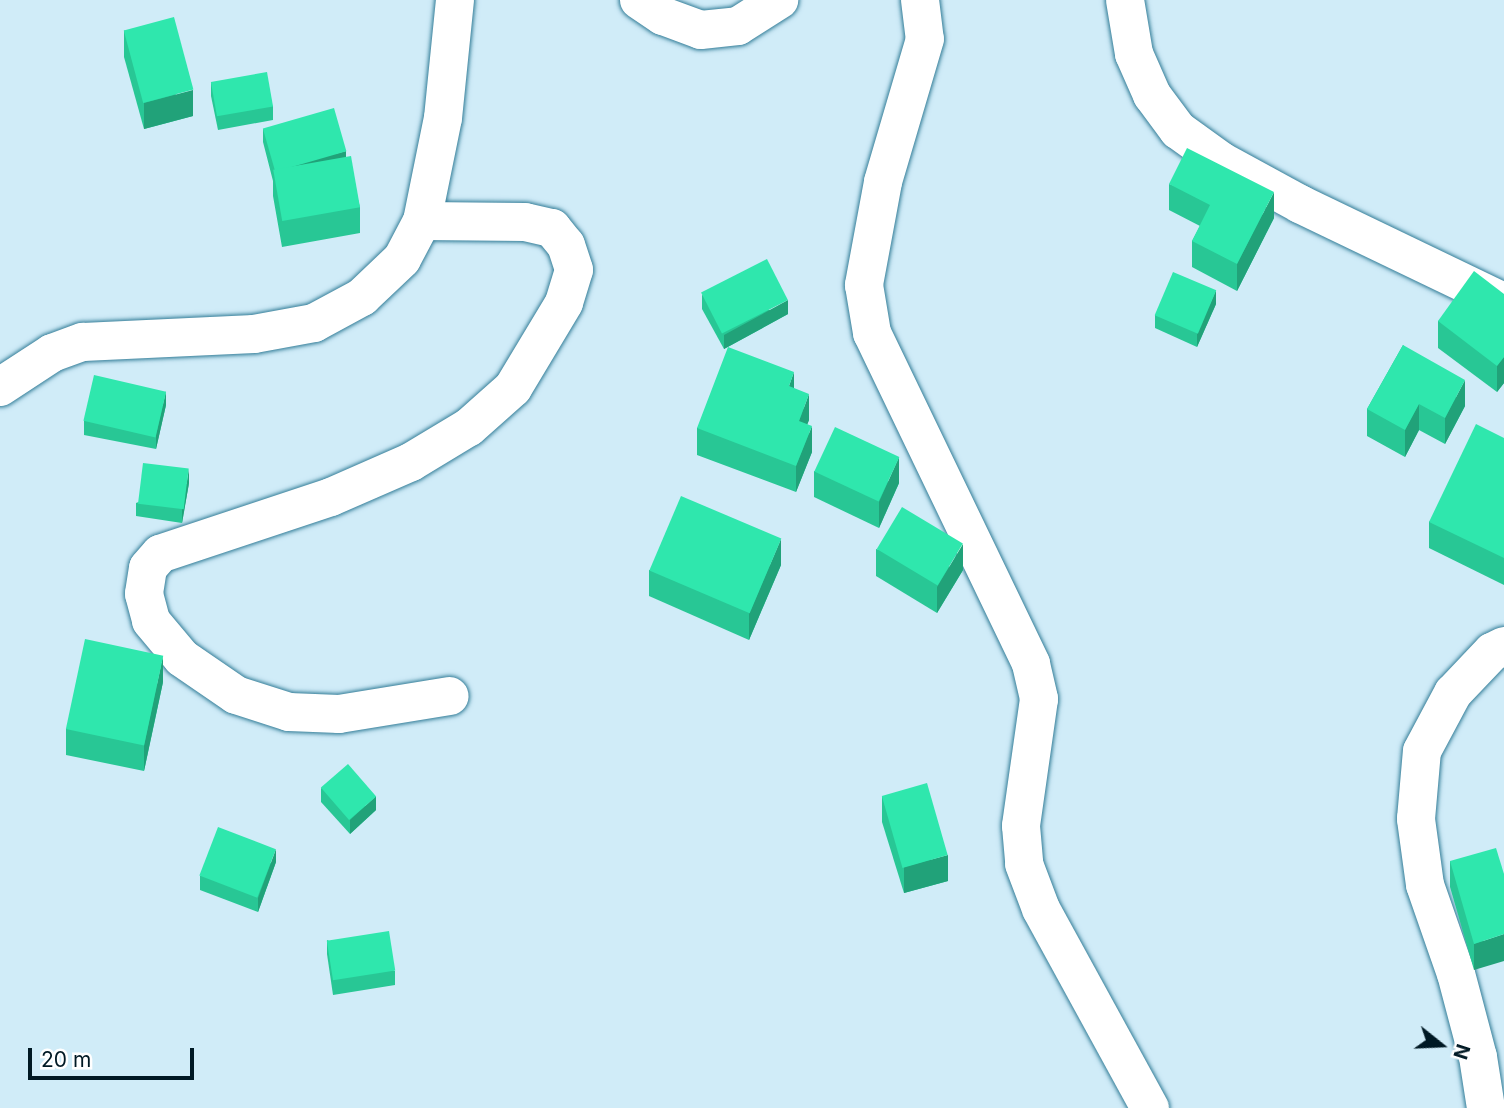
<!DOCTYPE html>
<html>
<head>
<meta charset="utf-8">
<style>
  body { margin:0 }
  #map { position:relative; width:1504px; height:1108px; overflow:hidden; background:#d0ecf8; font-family:Inter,sans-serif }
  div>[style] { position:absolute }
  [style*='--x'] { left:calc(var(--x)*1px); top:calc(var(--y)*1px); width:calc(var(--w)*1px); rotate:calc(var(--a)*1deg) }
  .roads { filter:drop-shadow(0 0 2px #337d98) drop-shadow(0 0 2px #337d98) }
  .street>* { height:38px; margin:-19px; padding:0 19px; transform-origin:19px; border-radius:19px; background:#fff }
  .wall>* { inset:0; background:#28c795 }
  .shaded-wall>* { inset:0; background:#21a279 }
  .building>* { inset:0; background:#2fe7ad; transform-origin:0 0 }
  span { translate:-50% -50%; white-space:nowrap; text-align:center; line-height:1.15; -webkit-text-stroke:7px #fff; paint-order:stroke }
  .north { position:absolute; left:1406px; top:1010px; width:70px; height:70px; -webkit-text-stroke:5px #fff; paint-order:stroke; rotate:108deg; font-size:19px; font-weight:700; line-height:28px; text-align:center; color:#001924 }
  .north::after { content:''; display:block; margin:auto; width:24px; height:32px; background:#001924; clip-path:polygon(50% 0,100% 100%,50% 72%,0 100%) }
  .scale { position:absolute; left:28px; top:1048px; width:166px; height:32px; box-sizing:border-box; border:4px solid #001924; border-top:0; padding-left:9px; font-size:21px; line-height:24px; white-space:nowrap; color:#001924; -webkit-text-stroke:5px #fff; paint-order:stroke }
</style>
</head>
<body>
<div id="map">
  <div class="roads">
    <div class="street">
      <i style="--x:639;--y:0;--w:29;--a:34"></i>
      <i style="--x:663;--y:16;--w:40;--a:20.2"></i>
      <i style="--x:701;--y:30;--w:37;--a:-6"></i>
      <i style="--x:738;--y:26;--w:49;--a:-32.4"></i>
      <i style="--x:920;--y:0;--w:39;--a:83"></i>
      <i style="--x:925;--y:39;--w:149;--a:106.4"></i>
      <i style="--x:883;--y:182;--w:105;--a:100.5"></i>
      <i style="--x:864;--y:285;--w:49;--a:80.5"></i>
      <i style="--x:872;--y:333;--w:367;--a:64.3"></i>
      <i style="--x:1031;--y:664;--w:36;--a:77"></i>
      <i style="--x:1039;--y:699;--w:128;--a:98.1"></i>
      <i style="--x:1021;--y:826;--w:38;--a:85"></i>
      <i style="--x:1024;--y:864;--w:48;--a:69.3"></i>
      <i style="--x:1041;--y:909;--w:227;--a:61.3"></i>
      <i style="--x:1125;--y:0;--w:55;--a:80.5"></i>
      <i style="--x:1134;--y:54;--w:45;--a:66.3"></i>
      <i style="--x:1152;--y:95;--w:44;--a:53.4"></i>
      <i style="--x:1178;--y:130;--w:53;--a:35.8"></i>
      <i style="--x:1221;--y:161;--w:90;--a:28.6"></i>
      <i style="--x:1300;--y:204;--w:226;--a:25.7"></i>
      <i style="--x:422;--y:221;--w:103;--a:0.6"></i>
      <i style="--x:525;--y:222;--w:28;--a:13"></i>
      <i style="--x:552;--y:228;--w:22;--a:51"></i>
      <i style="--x:566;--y:245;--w:26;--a:72"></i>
      <i style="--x:574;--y:270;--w:34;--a:107"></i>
      <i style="--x:564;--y:303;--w:99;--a:121"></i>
      <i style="--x:513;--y:388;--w:59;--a:138.4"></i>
      <i style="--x:469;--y:427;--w:68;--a:148.9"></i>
      <i style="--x:411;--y:462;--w:87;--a:156.4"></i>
      <i style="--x:331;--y:497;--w:180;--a:161.6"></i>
      <i style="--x:160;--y:554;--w:18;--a:131"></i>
      <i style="--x:148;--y:568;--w:26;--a:99"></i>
      <i style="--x:144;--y:594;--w:28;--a:75"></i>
      <i style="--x:151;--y:621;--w:48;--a:50"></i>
      <i style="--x:182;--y:658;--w:65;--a:34.4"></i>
      <i style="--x:236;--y:695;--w:56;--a:17.8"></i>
      <i style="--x:289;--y:712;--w:50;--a:2.3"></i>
      <i style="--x:339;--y:714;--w:112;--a:-9.2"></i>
      <i style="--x:0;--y:387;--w:62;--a:-33.2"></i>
      <i style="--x:52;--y:353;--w:33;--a:-20"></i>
      <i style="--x:83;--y:342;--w:171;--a:-2.7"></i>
      <i style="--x:254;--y:334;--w:61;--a:-10.4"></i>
      <i style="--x:314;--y:323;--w:55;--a:-28.4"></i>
      <i style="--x:362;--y:297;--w:55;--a:-43.5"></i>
      <i style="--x:402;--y:259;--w:43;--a:-62.2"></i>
      <i style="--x:422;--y:221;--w:105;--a:-78.5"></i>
      <i style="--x:443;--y:118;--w:119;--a:-84.2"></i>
      <i style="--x:1486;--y:1108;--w:52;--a:-98.9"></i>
      <i style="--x:1478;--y:1057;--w:86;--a:-104.8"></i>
      <i style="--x:1456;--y:974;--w:94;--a:-109.2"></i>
      <i style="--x:1425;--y:885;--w:67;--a:-97.8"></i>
      <i style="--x:1416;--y:819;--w:68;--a:-85"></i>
      <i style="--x:1422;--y:751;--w:66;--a:-61.9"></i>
      <i style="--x:1453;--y:693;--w:57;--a:-46.4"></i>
      <i style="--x:1492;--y:652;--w:13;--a:-27"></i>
    </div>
  </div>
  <div class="wall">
    <i style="clip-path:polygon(124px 30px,193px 116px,144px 129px,124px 57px)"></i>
    <i style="clip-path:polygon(211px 83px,273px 106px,273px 120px,218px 130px,211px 96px)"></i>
    <i style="clip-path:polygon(263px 129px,346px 157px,360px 207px,360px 233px,282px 247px,273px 196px,273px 181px,263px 142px)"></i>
    <i style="clip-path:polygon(1169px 184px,1274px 218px,1237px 291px,1192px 267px,1192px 241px,1200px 226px,1169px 210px)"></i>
    <i style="clip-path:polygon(1504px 294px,1504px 383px,1497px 392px,1438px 348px,1438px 321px)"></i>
    <i style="clip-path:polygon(702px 295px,788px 314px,724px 349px,702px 309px)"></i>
    <i style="clip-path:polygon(1216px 304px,1197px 347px,1155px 328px,1155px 315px)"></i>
    <i style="clip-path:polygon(1403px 345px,1465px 406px,1445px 444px,1419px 430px,1405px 457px,1367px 436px,1367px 409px)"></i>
    <i style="clip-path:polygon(794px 388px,809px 420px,807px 424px,812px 452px,796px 492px,697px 455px,697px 428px)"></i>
    <i style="clip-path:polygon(166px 405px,156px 449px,84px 435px,84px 421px)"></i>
    <i style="clip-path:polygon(1504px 438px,1504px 585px,1429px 548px,1429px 522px)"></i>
    <i style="clip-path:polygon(814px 471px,899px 483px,879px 528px,814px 497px)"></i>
    <i style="clip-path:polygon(189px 483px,182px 523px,136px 516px,136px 503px)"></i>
    <i style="clip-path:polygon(876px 549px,963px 570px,937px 613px,876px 576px)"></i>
    <i style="clip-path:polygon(781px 565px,749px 640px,649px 596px,649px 570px)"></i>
    <i style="clip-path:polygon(163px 682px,144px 771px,66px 755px,66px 729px)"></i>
    <i style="clip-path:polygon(321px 788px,376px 810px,350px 834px,321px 802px)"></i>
    <i style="clip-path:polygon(882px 796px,948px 881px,904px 893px,882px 822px)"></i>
    <i style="clip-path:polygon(1450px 861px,1504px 874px,1474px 970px,1450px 887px)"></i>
    <i style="clip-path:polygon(276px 862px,258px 912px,200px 890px,200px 876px)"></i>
    <i style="clip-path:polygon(327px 940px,395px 971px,395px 985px,333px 995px,327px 954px)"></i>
  </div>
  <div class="shaded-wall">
    <i style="clip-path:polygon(193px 90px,193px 116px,144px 129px,144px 103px)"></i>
    <i style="clip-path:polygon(346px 151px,346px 165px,274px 170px)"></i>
    <i style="clip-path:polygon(1274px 192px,1274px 218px,1237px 291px,1237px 264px)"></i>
    <i style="clip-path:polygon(1216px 290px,1216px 304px,1197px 347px,1197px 333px)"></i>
    <i style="clip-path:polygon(788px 300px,788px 314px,724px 349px,724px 335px)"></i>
    <i style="clip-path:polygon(1504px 357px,1504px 383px,1497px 392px,1497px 366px)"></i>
    <i style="clip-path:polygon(794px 372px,794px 399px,789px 386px)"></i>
    <i style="clip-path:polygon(1465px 380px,1465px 406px,1445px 444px,1445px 418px)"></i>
    <i style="clip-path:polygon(166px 391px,166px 405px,156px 449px,156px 435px)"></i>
    <i style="clip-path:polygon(809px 394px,809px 420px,799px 447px,799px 421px)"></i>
    <i style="clip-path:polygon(1419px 404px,1419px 430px,1405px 457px,1405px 430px)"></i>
    <i style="clip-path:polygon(812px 426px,812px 452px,796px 492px,796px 466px)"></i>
    <i style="clip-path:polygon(899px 457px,899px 483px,879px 528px,879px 502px)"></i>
    <i style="clip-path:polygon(189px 469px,189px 483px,182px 523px,182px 510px)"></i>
    <i style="clip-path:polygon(781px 539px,781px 565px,749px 640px,749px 614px)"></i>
    <i style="clip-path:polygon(963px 544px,963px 570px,937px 613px,937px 587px)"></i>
    <i style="clip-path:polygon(163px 656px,163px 682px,144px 771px,144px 745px)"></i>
    <i style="clip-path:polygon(376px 796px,376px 810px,350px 834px,350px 820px)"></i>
    <i style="clip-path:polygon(276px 849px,276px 862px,258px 912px,258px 898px)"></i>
    <i style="clip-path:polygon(948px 855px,948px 881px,904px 893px,904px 867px)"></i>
    <i style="clip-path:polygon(1504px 934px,1504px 961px,1474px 970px,1474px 944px)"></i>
  </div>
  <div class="building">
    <i style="left:174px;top:17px;width:75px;height:52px;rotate:75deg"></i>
    <i style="left:267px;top:72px;width:35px;height:57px;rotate:80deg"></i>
    <i style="left:334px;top:108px;width:45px;height:74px;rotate:74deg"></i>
    <i style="clip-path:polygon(1187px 148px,1274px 192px,1237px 264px,1192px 241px,1210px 205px,1169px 184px)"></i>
    <i style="left:351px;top:156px;width:52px;height:79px;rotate:80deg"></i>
    <i style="left:767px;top:259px;width:46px;height:74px;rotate:63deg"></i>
    <i style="clip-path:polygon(1474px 271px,1504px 294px,1504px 357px,1497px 366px,1438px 321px)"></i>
    <i style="left:1173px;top:272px;width:47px;height:47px;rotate:23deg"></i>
    <i style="clip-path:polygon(1403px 345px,1465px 380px,1445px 418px,1419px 404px,1405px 430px,1367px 409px)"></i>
    <i style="clip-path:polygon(728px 347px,794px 372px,789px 386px,809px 394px,799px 421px,812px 426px,796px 466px,697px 428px)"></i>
    <i style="left:94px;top:375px;width:74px;height:47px;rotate:13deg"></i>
    <i style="clip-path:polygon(1476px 424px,1504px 438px,1504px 558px,1429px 522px)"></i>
    <i style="left:835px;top:427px;width:71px;height:49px;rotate:25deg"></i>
    <i style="left:143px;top:463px;width:46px;height:41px;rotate:7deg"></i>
    <i style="left:681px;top:496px;width:109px;height:81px;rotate:23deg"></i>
    <i style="left:902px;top:507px;width:71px;height:49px;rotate:31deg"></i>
    <i style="left:85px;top:639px;width:80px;height:92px;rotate:12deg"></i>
    <i style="left:348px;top:764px;width:43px;height:36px;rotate:49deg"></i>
    <i style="left:927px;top:783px;width:75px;height:47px;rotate:74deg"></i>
    <i style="left:218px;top:827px;width:62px;height:52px;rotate:21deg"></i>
    <i style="clip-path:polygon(1496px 848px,1504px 874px,1504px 934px,1474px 944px,1450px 861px)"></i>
    <i style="left:389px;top:931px;width:40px;height:63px;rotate:81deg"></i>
  </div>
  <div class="north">N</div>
  <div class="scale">20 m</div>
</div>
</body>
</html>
